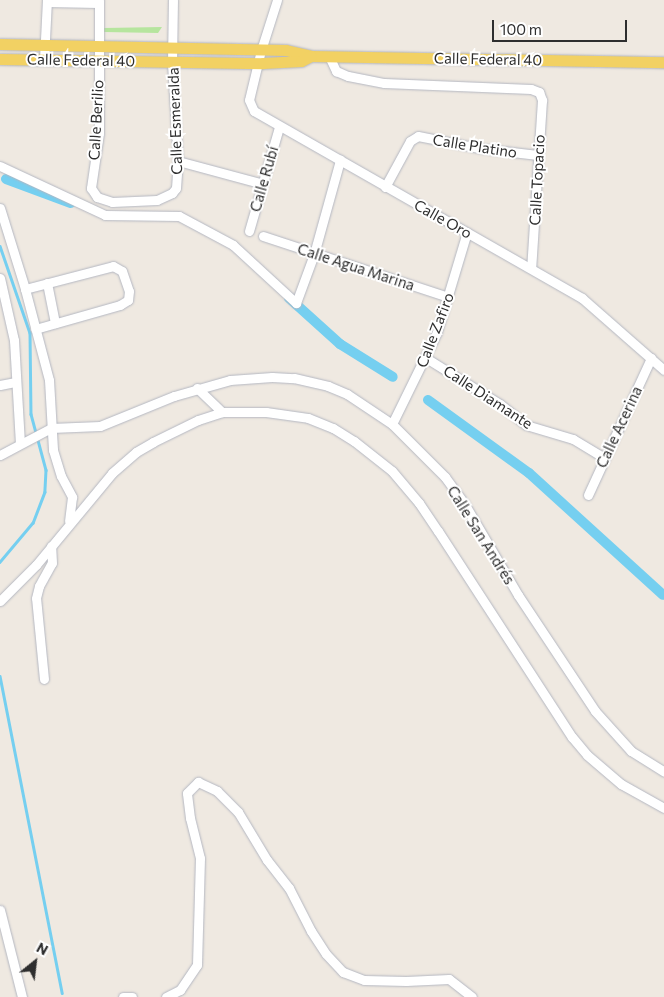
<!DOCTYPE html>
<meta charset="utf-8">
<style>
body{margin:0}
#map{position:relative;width:664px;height:997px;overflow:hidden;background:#efe9e1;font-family:Commissioner,sans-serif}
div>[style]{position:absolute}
.green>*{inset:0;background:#b6e59e}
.stream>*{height:2.5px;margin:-1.25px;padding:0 1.25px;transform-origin:1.25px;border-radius:1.25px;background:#75cff0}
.canal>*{height:10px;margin:-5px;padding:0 5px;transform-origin:5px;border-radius:5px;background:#75cff0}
.roads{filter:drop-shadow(0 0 1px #b4b7c1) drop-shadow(0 0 1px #b4b7c1)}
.minor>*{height:9px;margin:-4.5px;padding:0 4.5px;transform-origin:4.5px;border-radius:4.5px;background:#fff}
.major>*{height:11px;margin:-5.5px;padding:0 5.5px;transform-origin:5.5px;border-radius:5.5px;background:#f2d163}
span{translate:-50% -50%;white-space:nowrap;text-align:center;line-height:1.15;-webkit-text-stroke:4px #fff;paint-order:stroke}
.street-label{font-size:15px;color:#2e2e2e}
.north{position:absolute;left:10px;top:937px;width:50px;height:50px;-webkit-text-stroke:4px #fff;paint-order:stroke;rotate:29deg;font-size:14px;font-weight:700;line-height:20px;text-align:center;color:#2e2e2e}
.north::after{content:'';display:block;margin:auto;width:18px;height:22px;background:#2e2e2e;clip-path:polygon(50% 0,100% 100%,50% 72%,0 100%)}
.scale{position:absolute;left:492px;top:20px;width:135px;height:22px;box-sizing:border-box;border:2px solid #2e2e2e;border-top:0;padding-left:6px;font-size:15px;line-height:18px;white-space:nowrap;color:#2e2e2e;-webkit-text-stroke:4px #fff;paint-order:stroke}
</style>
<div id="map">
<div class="green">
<i style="clip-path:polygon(162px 27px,158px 33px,104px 32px,104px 28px)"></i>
</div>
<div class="stream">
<i style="left:0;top:246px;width:92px;rotate:71deg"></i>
<i style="left:30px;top:333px;width:81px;rotate:89.3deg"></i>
<i style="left:31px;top:414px;width:58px;rotate:75deg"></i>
<i style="left:46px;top:470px;width:22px;rotate:93deg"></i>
<i style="left:45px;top:492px;width:33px;rotate:111deg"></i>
<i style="left:33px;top:523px;width:51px;rotate:130.2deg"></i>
<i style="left:0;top:676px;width:323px;rotate:78.9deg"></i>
</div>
<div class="canal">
<i style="left:6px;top:179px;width:69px;rotate:20.3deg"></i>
<i style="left:289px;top:298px;width:69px;rotate:42deg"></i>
<i style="left:340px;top:344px;width:62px;rotate:31.9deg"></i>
<i style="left:428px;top:400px;width:125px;rotate:35.9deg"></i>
<i style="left:529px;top:473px;width:181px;rotate:42.3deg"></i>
</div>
<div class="roads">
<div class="minor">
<i style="left:99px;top:0;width:133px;rotate:90deg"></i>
<i style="left:99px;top:133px;width:56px;rotate:98.3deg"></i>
<i style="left:91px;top:188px;width:11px;rotate:56deg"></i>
<i style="left:97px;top:197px;width:16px;rotate:18deg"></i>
<i style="left:112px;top:202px;width:45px;rotate:-2.5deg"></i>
<i style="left:157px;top:200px;width:17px;rotate:-25deg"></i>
<i style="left:172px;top:193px;width:6px;rotate:-51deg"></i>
<i style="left:176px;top:188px;width:27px;rotate:-86deg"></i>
<i style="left:178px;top:161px;width:99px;rotate:-93.5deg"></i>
<i style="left:172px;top:62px;width:62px;rotate:-89.1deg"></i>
<i style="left:277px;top:0;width:52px;rotate:107.7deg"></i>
<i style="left:261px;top:50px;width:51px;rotate:103.5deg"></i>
<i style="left:249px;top:100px;width:12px;rotate:66deg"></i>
<i style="left:254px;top:111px;width:378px;rotate:29.7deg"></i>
<i style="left:582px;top:298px;width:109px;rotate:41.3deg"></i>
<i style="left:47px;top:2px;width:51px;rotate:1.1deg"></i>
<i style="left:329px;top:56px;width:17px;rotate:65deg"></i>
<i style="left:336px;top:71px;width:13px;rotate:23deg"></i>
<i style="left:348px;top:76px;width:37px;rotate:11deg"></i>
<i style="left:384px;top:83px;width:147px;rotate:2.3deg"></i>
<i style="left:531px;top:89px;width:9px;rotate:21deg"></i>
<i style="left:539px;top:92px;width:9px;rotate:69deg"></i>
<i style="left:542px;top:100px;width:169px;rotate:93.7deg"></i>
<i style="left:44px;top:59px;width:59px;rotate:-87.1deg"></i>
<i style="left:178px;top:161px;width:88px;rotate:15.1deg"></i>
<i style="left:0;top:166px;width:116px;rotate:25deg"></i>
<i style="left:105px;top:215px;width:74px;rotate:0.8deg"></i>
<i style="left:179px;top:216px;width:61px;rotate:28.2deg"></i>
<i style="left:233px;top:245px;width:86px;rotate:42.6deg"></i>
<i style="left:296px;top:303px;width:52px;rotate:-69.8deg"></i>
<i style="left:314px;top:254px;width:98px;rotate:-74.5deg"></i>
<i style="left:385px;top:187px;width:52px;rotate:-61.5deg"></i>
<i style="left:410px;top:141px;width:9px;rotate:-32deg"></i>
<i style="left:418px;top:136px;width:61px;rotate:11.3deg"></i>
<i style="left:478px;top:148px;width:60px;rotate:6.7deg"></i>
<i style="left:0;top:208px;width:85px;rotate:72.8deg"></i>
<i style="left:25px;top:289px;width:94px;rotate:75.2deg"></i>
<i style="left:49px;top:380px;width:70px;rotate:86.7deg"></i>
<i style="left:53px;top:450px;width:27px;rotate:73deg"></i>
<i style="left:61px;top:476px;width:24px;rotate:62deg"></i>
<i style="left:72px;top:497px;width:24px;rotate:97deg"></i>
<i style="left:249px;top:231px;width:108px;rotate:-73.9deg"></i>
<i style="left:263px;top:236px;width:195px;rotate:18.2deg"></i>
<i style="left:0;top:278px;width:64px;rotate:77.3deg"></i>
<i style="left:14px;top:340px;width:103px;rotate:86.7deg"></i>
<i style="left:47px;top:283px;width:41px;rotate:78.7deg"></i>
<i style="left:25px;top:289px;width:91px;rotate:-14.6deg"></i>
<i style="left:113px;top:266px;width:10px;rotate:29deg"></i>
<i style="left:122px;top:271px;width:21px;rotate:71deg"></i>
<i style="left:129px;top:291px;width:9px;rotate:96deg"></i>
<i style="left:128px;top:300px;width:9px;rotate:148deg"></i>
<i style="left:120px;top:305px;width:88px;rotate:164.2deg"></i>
<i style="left:426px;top:358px;width:87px;rotate:31.9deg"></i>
<i style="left:500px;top:404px;width:33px;rotate:39deg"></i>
<i style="left:526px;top:425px;width:49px;rotate:16.6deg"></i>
<i style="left:573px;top:439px;width:37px;rotate:31deg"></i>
<i style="left:0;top:385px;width:16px;rotate:-11deg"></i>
<i style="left:197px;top:388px;width:35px;rotate:44deg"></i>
<i style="left:392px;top:424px;width:102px;rotate:-63.9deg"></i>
<i style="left:437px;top:332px;width:104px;rotate:-73.3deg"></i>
<i style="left:0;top:455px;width:58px;rotate:-27.9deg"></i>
<i style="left:51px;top:428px;width:49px;rotate:-2.3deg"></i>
<i style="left:100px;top:426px;width:80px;rotate:-22.1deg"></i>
<i style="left:174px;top:396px;width:58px;rotate:-15.9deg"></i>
<i style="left:230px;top:380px;width:42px;rotate:-4.1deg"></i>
<i style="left:272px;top:377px;width:22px;rotate:3deg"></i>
<i style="left:294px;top:378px;width:35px;rotate:13deg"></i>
<i style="left:328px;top:386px;width:21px;rotate:23deg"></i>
<i style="left:347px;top:394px;width:54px;rotate:33.7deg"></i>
<i style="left:392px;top:424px;width:75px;rotate:45deg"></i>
<i style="left:445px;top:477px;width:32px;rotate:54deg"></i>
<i style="left:464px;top:503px;width:107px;rotate:59.6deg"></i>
<i style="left:518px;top:595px;width:139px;rotate:56.4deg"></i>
<i style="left:595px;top:711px;width:54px;rotate:48deg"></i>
<i style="left:631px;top:751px;width:39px;rotate:32deg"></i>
<i style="left:588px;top:495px;width:151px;rotate:-65.3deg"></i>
<i style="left:0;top:601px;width:51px;rotate:-45deg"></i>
<i style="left:36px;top:565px;width:119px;rotate:-50.4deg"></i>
<i style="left:112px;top:473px;width:32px;rotate:-41deg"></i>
<i style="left:136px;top:452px;width:20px;rotate:-30deg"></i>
<i style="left:153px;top:442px;width:50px;rotate:-26.1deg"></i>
<i style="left:198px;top:420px;width:25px;rotate:-18deg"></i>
<i style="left:222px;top:412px;width:44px"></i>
<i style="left:266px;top:412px;width:42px;rotate:8.1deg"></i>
<i style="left:308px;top:418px;width:27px;rotate:22deg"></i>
<i style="left:333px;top:428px;width:25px;rotate:32deg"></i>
<i style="left:354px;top:441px;width:48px;rotate:38.3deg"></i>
<i style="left:392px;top:471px;width:42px;rotate:49.8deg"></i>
<i style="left:419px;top:503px;width:34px;rotate:56deg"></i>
<i style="left:438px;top:531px;width:246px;rotate:57deg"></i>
<i style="left:572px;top:737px;width:23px;rotate:50deg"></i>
<i style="left:587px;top:755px;width:45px;rotate:40.5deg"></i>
<i style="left:621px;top:784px;width:49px;rotate:29.2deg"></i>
<i style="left:44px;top:679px;width:81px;rotate:-95.6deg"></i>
<i style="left:36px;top:598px;width:12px;rotate:-76deg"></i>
<i style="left:39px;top:586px;width:26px;rotate:-61deg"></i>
<i style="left:52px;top:563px;width:17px;rotate:-93deg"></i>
<i style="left:0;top:910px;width:90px;rotate:75.8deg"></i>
<i style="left:123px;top:997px;width:9px"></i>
<i style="left:166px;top:997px;width:16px;rotate:-27deg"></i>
<i style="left:180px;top:990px;width:30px;rotate:-56deg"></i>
<i style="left:197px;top:965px;width:107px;rotate:-88.4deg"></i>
<i style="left:200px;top:858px;width:41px;rotate:-104deg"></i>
<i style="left:190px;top:818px;width:25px;rotate:-97deg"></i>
<i style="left:187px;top:793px;width:16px;rotate:-45deg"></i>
<i style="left:198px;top:782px;width:21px;rotate:25deg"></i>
<i style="left:217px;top:791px;width:30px;rotate:45deg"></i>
<i style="left:238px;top:812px;width:56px;rotate:58.9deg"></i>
<i style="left:267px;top:860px;width:36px;rotate:52deg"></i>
<i style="left:289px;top:888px;width:48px;rotate:62.9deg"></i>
<i style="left:311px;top:931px;width:27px;rotate:57deg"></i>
<i style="left:326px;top:954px;width:25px;rotate:47deg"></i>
<i style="left:343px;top:972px;width:22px;rotate:21deg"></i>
<i style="left:364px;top:980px;width:42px;rotate:1.4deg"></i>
<i style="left:406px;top:981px;width:43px;rotate:-2.7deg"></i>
<i style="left:449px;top:979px;width:29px;rotate:38deg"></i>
</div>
<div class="major">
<i style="left:0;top:44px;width:286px;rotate:1.2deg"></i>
<i style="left:286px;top:50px;width:26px;rotate:13deg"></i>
<i style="left:311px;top:56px;width:353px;rotate:1deg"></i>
<i style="left:0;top:59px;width:263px;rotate:0.9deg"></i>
<i style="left:263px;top:63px;width:38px;rotate:-3deg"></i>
<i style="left:301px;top:61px;width:11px;rotate:-27deg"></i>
</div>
</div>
<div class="street-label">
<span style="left:488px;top:59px;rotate:1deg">Calle Federal 40</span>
<span style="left:81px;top:60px;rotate:1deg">Calle Federal 40</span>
<span style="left:96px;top:120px;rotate:-87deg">Calle Berilio</span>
<span style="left:175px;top:121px;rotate:-92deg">Calle Esmeralda</span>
<span style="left:475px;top:146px;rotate:9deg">Calle Platino</span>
<span style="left:264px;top:179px;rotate:-74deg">Calle Rubí</span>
<span style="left:537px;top:180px;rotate:-87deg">Calle Topacio</span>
<span style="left:443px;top:219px;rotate:29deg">Calle Oro</span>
<span style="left:356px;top:267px;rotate:18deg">Calle Agua Marina</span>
<span style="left:435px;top:330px;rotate:-69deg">Calle Zafiro</span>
<span style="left:488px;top:397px;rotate:33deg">Calle Diamante</span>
<span style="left:619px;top:427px;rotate:-65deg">Calle Acerina</span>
<span style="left:481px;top:535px;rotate:58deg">Calle San Andrés</span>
</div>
<div class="north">N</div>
<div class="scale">100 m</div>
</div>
